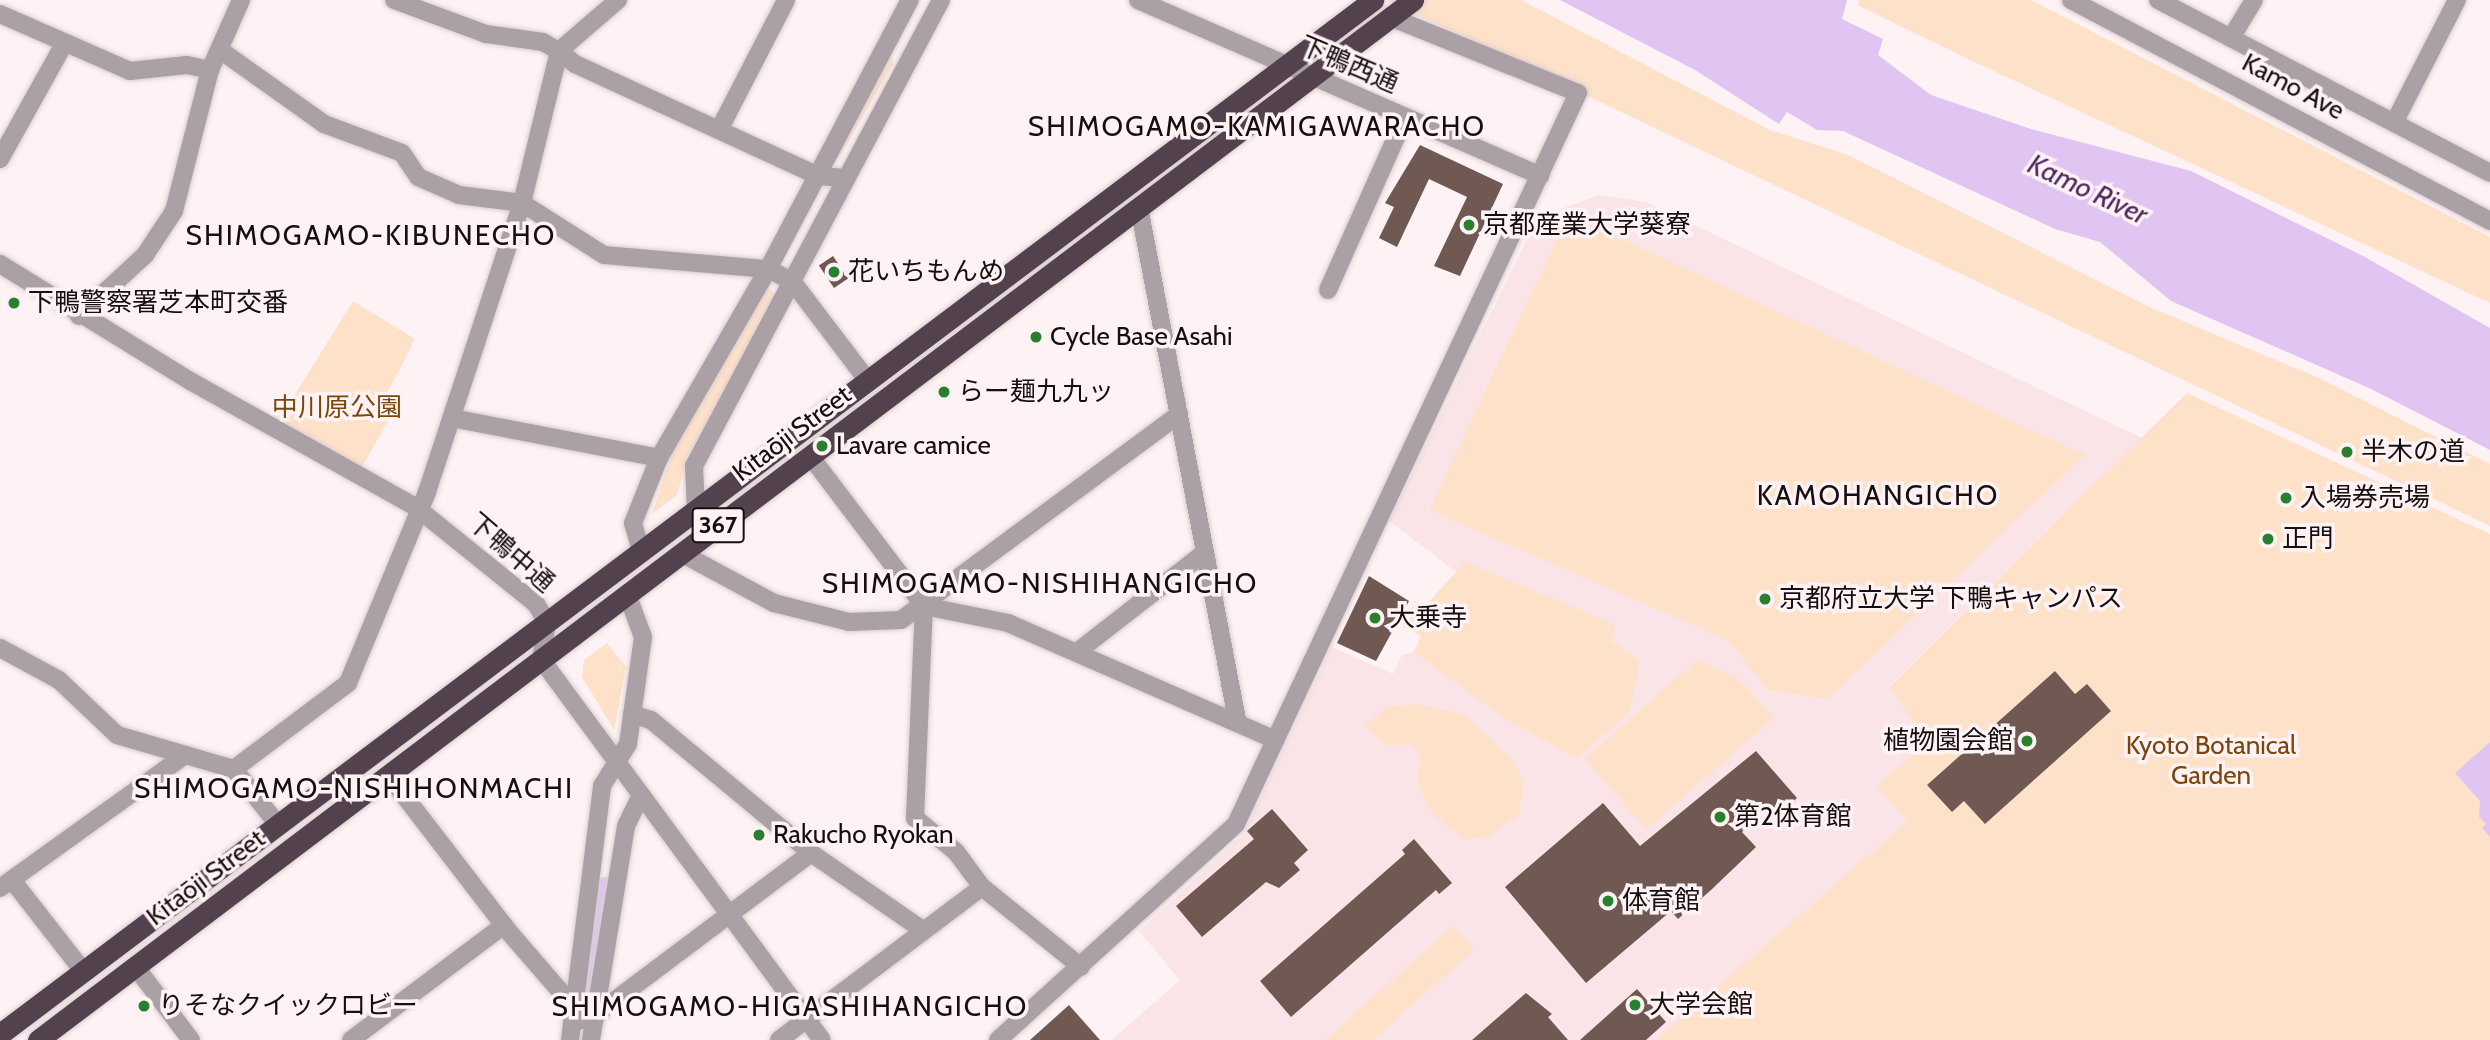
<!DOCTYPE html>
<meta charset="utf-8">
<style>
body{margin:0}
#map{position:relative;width:2490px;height:1040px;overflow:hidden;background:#fef2f4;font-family:Cabin,"Noto Sans JP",sans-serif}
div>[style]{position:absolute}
.built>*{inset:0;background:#fae4e7}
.green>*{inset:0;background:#fee1c9}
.water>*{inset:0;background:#e0c5f3}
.canal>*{height:19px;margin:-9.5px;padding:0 9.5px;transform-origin:9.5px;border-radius:9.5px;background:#e0c5f3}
.building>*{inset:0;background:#715953;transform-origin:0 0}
.roads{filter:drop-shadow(0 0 2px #d9cecf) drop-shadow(0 0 2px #d9cecf)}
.minor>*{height:18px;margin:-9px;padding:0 9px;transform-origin:9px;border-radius:9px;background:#aaa0a6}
.highway>*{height:21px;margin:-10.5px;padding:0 10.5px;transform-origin:10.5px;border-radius:10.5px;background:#54414e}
.dots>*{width:19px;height:19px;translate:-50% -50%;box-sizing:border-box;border:4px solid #fef2f4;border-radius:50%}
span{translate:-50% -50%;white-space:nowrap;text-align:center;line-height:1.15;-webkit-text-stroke:7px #fef2f4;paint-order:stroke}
.shield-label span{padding:2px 5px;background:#fef2f4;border:2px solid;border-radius:5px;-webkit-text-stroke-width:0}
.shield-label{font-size:24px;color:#170e0f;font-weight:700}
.street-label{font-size:26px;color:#170e0f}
.poi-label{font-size:26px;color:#170e0f}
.left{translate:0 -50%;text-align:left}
.right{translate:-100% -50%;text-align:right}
.park-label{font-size:26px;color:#7b460a}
.neighbourhood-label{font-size:28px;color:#170e0f;letter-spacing:2px}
.water-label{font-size:28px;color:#4a275e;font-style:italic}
</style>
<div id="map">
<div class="built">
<i style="clip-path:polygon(1600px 195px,1646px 202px,2142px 438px,1889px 686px,1927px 741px,1877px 786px,1908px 823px,1658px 1040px,1112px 1040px,1180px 980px,1139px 931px,1243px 835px,1332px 647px,1393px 674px,1402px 655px,1414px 652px,1502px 717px,1577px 759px,1466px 562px,1456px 572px,1389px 521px,1538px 217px)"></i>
</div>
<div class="green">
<i style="clip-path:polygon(1386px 0,1521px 0,1770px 130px,1848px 155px,2152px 308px,2319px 378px,2490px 464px,2490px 526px)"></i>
<i style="clip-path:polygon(1859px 0,2031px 0,2490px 237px,2490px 303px,1968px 59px,1857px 5px)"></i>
<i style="clip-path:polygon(890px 55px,894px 63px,839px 157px,836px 156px)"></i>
<i style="clip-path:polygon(1564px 224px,1596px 227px,2085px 455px,1828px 699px,1768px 690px,1729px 641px,1429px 510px)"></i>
<i style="clip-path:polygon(768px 287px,778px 298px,688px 455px,677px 495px,652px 514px,673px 451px)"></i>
<i style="clip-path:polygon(353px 301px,415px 339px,380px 407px,392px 414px,360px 470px,284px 426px,281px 417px)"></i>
<i style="clip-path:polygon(2187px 393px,2490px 534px,2490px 1040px,1656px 1040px,1907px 822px,1877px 786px,1927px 741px,1889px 687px)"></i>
<i style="clip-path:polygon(1465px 562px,1616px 625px,1611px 641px,1640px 660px,1630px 711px,1577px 759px,1502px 717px,1414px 652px,1421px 636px,1403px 627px,1415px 601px,1425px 606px)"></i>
<i style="clip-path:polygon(607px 643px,626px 667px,614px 730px,582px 677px,584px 660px)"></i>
<i style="clip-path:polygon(1698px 659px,1738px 679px,1774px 718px,1646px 829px,1585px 759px)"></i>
<i style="clip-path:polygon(1416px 704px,1464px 714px,1512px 759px,1524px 781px,1519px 815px,1488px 836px,1465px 840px,1432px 814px,1417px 782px,1421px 760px,1413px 745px,1385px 745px,1364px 726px,1387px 707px)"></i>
<i style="clip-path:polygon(1453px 926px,1474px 950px,1373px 1040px,1325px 1040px)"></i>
</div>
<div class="water">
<i style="clip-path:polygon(1560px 0,1847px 0,1842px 19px,1883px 39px,1878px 55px,1931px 95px,2031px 129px,2191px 171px,2365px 257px,2490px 328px,2490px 450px,2371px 389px,2171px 301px,2100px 242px,2055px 229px,1843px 131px,1817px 130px,1787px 112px,1779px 124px,1695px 70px)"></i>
<i style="clip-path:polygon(2490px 742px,2490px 837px,2482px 828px,2486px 824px,2479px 817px,2480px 801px,2455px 773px)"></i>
</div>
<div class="canal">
<i style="left:591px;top:990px;width:105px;rotate:-82.3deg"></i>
</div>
<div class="building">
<i style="clip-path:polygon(1420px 145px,1503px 184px,1460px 276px,1434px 266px,1467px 197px,1429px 179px,1397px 247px,1379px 238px,1394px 207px,1385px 203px)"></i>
<i style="left:833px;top:256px;width:27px;height:17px;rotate:56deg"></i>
<i style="clip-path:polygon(1369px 576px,1409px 601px,1376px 661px,1337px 643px)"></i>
<i style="clip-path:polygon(2055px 671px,2075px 694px,2087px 684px,2111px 711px,1985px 824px,1964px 801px,1952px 812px,1927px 785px)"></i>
<i style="clip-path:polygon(1756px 751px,1797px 798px,1771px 821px,1765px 813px,1742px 832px,1756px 847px,1711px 890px,1678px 919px,1671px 911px,1586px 983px,1505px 887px,1603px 803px,1640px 846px)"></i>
<i style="clip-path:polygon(1272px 809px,1308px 850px,1294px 863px,1300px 870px,1279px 888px,1266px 882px,1202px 937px,1176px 906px,1254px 839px,1247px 831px)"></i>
<i style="clip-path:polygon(1414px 839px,1452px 883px,1439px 894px,1436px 890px,1291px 1017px,1260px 981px,1405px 854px,1402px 850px)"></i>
<i style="clip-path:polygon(1637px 989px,1666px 1022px,1646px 1040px,1580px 1040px)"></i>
<i style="clip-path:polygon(1526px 993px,1552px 1014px,1548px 1017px,1568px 1040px,1472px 1040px)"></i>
<i style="clip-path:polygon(1069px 1005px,1100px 1040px,1030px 1040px)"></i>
</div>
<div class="roads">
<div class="minor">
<i style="left:618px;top:0;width:78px;rotate:139.2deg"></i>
<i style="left:559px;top:51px;width:21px;rotate:39deg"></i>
<i style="left:575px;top:64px;width:268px;rotate:24.7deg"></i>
<i style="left:818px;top:176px;width:28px;rotate:4deg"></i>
<i style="left:1138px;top:0;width:439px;rotate:23.6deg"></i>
<i style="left:2071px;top:0;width:474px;rotate:27.8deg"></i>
<i style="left:2158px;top:0;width:374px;rotate:27.5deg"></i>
<i style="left:0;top:14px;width:142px;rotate:23.7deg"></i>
<i style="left:130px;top:71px;width:57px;rotate:-6deg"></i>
<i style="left:187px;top:65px;width:24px;rotate:12deg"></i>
<i style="left:2231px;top:38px;width:44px;rotate:-58.8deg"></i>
<i style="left:220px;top:50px;width:128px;rotate:35.4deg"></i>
<i style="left:324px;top:124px;width:83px;rotate:20.4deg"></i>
<i style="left:402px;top:153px;width:29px;rotate:56deg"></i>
<i style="left:418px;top:177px;width:45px;rotate:23.7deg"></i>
<i style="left:459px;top:195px;width:64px;rotate:7.2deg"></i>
<i style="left:522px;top:203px;width:97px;rotate:32.4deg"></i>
<i style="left:604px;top:255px;width:165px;rotate:4.9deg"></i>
<i style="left:768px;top:269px;width:27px;rotate:27deg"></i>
<i style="left:792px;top:281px;width:126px;rotate:52.8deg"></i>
<i style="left:2394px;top:123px;width:138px;rotate:-62.9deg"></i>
<i style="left:719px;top:130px;width:146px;rotate:-62.7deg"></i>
<i style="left:0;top:159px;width:132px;rotate:-60.9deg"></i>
<i style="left:1139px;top:207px;width:522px;rotate:79.18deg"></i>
<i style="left:0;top:264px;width:225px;rotate:31.6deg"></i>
<i style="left:192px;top:382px;width:258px;rotate:29.2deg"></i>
<i style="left:417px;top:508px;width:153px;rotate:38.9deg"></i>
<i style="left:536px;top:604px;width:21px;rotate:59deg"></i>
<i style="left:547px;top:622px;width:37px;rotate:99deg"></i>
<i style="left:541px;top:659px;width:473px;rotate:53.6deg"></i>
<i style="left:1328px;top:290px;width:189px;rotate:-66deg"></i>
<i style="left:79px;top:316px;width:90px;rotate:-42.7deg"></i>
<i style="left:145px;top:255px;width:53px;rotate:-56.6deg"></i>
<i style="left:174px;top:211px;width:146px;rotate:-75.7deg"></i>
<i style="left:210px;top:70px;width:77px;rotate:-66.1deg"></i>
<i style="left:452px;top:418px;width:211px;rotate:10.9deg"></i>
<i style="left:696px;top:510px;width:44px;rotate:-92.6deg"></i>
<i style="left:694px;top:466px;width:527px;rotate:-62.07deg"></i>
<i style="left:641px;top:551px;width:29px;rotate:-106deg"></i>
<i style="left:633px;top:523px;width:70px;rotate:-68.2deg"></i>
<i style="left:659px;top:458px;width:218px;rotate:-60deg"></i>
<i style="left:768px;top:269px;width:304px;rotate:-62.2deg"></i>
<i style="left:681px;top:553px;width:106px;rotate:28.3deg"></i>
<i style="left:774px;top:603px;width:77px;rotate:14.2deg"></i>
<i style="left:849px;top:622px;width:52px;rotate:-2.2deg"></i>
<i style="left:901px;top:620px;width:346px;rotate:-36.5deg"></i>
<i style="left:924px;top:606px;width:86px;rotate:11.4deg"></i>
<i style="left:1008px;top:623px;width:292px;rotate:23.6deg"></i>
<i style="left:0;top:648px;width:67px;rotate:28.5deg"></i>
<i style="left:59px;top:680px;width:80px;rotate:43.5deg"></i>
<i style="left:117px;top:735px;width:122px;rotate:16.2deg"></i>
<i style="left:234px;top:769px;width:71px;rotate:51.8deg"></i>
<i style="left:1077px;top:652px;width:160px;rotate:-37.9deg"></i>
<i style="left:632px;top:714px;width:20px;rotate:18deg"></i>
<i style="left:651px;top:720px;width:208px;rotate:39.7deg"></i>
<i style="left:811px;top:853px;width:137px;rotate:34.6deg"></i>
<i style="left:234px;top:769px;width:143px;rotate:-37deg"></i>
<i style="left:348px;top:683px;width:207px;rotate:-67.5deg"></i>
<i style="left:427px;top:492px;width:304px;rotate:-71.8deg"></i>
<i style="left:522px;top:203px;width:139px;rotate:-76.3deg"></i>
<i style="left:555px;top:68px;width:17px;rotate:-77deg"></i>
<i style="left:559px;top:51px;width:18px;rotate:-151deg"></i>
<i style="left:543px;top:42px;width:58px;rotate:-172deg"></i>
<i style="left:486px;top:34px;width:98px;rotate:-159.7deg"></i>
<i style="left:389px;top:776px;width:197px;rotate:52.4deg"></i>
<i style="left:509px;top:932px;width:99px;rotate:49.1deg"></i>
<i style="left:12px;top:880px;width:115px;rotate:52deg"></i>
<i style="left:982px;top:887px;width:127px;rotate:38.9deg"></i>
<i style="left:0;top:888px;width:228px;rotate:-35.7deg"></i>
<i style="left:135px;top:966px;width:93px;rotate:52.9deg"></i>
<i style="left:572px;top:1023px;width:23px;rotate:-18deg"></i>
<i style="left:594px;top:1016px;width:271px;rotate:-36.9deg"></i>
<i style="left:351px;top:1040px;width:191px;rotate:-36.9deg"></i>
<i style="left:570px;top:1040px;width:256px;rotate:-82.8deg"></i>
<i style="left:602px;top:786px;width:49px;rotate:-58.2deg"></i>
<i style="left:628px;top:744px;width:108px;rotate:-82deg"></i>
<i style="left:643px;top:637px;width:46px;rotate:-110.4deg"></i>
<i style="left:591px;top:1040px;width:217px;rotate:-80.7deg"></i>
<i style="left:626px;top:826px;width:30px;rotate:-64deg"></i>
<i style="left:779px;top:1040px;width:254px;rotate:-37deg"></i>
<i style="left:982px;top:887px;width:44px;rotate:-126.6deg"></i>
<i style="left:956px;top:852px;width:53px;rotate:-140.3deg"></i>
<i style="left:915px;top:818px;width:212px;rotate:-87.6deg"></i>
<i style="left:924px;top:606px;width:188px;rotate:-127.2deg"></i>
<i style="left:998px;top:1040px;width:321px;rotate:-42.2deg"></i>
<i style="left:1236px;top:824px;width:807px;rotate:-64.93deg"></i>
<i style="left:1578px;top:93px;width:203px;rotate:-158deg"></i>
</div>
<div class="highway">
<i style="left:0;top:1034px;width:1719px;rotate:-36.98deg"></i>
<i style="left:38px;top:1040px;width:1724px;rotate:-37.1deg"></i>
</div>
</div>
<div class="dots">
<i style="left:1469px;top:225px;background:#28802e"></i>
<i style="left:834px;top:272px;background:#28802e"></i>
<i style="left:14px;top:303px;background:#28802e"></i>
<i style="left:1036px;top:337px;background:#28802e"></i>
<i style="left:944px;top:392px;background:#28802e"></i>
<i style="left:822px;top:446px;background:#28802e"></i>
<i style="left:2347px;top:452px;background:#28802e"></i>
<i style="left:2286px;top:498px;background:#28802e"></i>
<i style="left:2268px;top:539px;background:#28802e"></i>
<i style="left:1765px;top:599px;background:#28802e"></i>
<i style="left:1375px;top:618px;background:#28802e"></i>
<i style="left:2027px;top:741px;background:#28802e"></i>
<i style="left:1720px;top:817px;background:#28802e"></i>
<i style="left:759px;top:835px;background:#28802e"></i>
<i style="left:1608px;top:901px;background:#28802e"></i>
<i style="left:1635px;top:1005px;background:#28802e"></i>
<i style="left:144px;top:1006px;background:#28802e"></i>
</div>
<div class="shield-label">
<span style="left:718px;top:525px">367</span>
</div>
<div class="street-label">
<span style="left:1349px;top:65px;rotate:23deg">下鴨西通</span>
<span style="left:2293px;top:87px;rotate:28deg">Kamo Ave</span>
<span style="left:792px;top:434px;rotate:-37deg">Kitaōji Street</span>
<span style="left:511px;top:553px;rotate:41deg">下鴨中通</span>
<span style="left:206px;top:878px;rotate:-37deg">Kitaōji Street</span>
</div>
<div class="poi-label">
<span class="left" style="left:1483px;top:225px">京都産業大学葵寮</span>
<span class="left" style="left:848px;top:272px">花いちもんめ</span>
<span class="left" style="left:28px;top:303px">下鴨警察署芝本町交番</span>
<span class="left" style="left:1050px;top:337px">Cycle Base Asahi</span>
<span class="left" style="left:958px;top:392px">らー麺九九ッ</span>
<span class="left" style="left:836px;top:446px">Lavare camice</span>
<span class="left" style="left:2361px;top:452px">半木の道</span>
<span class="left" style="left:2300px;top:498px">入場券売場</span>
<span class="left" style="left:2282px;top:539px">正門</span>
<span class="left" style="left:1779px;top:599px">京都府立大学 下鴨キャンパス</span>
<span class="left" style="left:1389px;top:618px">大乗寺</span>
<span class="right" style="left:2013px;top:741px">植物園会館</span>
<span class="left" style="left:1734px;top:817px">第2体育館</span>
<span class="left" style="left:773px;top:835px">Rakucho Ryokan</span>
<span class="left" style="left:1622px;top:901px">体育館</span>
<span class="left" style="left:1649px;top:1005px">大学会館</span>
<span class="left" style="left:158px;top:1006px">りそなクイックロビー</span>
</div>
<div class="park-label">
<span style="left:337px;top:408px">中川原公園</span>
<span style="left:2211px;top:761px">Kyoto Botanical<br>Garden</span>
</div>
<div class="neighbourhood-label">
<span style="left:1257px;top:126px">SHIMOGAMO-KAMIGAWARACHO</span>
<span style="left:371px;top:235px">SHIMOGAMO-KIBUNECHO</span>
<span style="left:1878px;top:495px">KAMOHANGICHO</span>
<span style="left:1040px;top:583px">SHIMOGAMO-NISHIHANGICHO</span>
<span style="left:354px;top:788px">SHIMOGAMO-NISHIHONMACHI</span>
<span style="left:790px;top:1006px">SHIMOGAMO-HIGASHIHANGICHO</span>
</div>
<div class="water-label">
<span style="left:2088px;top:189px;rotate:25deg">Kamo River</span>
</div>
</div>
